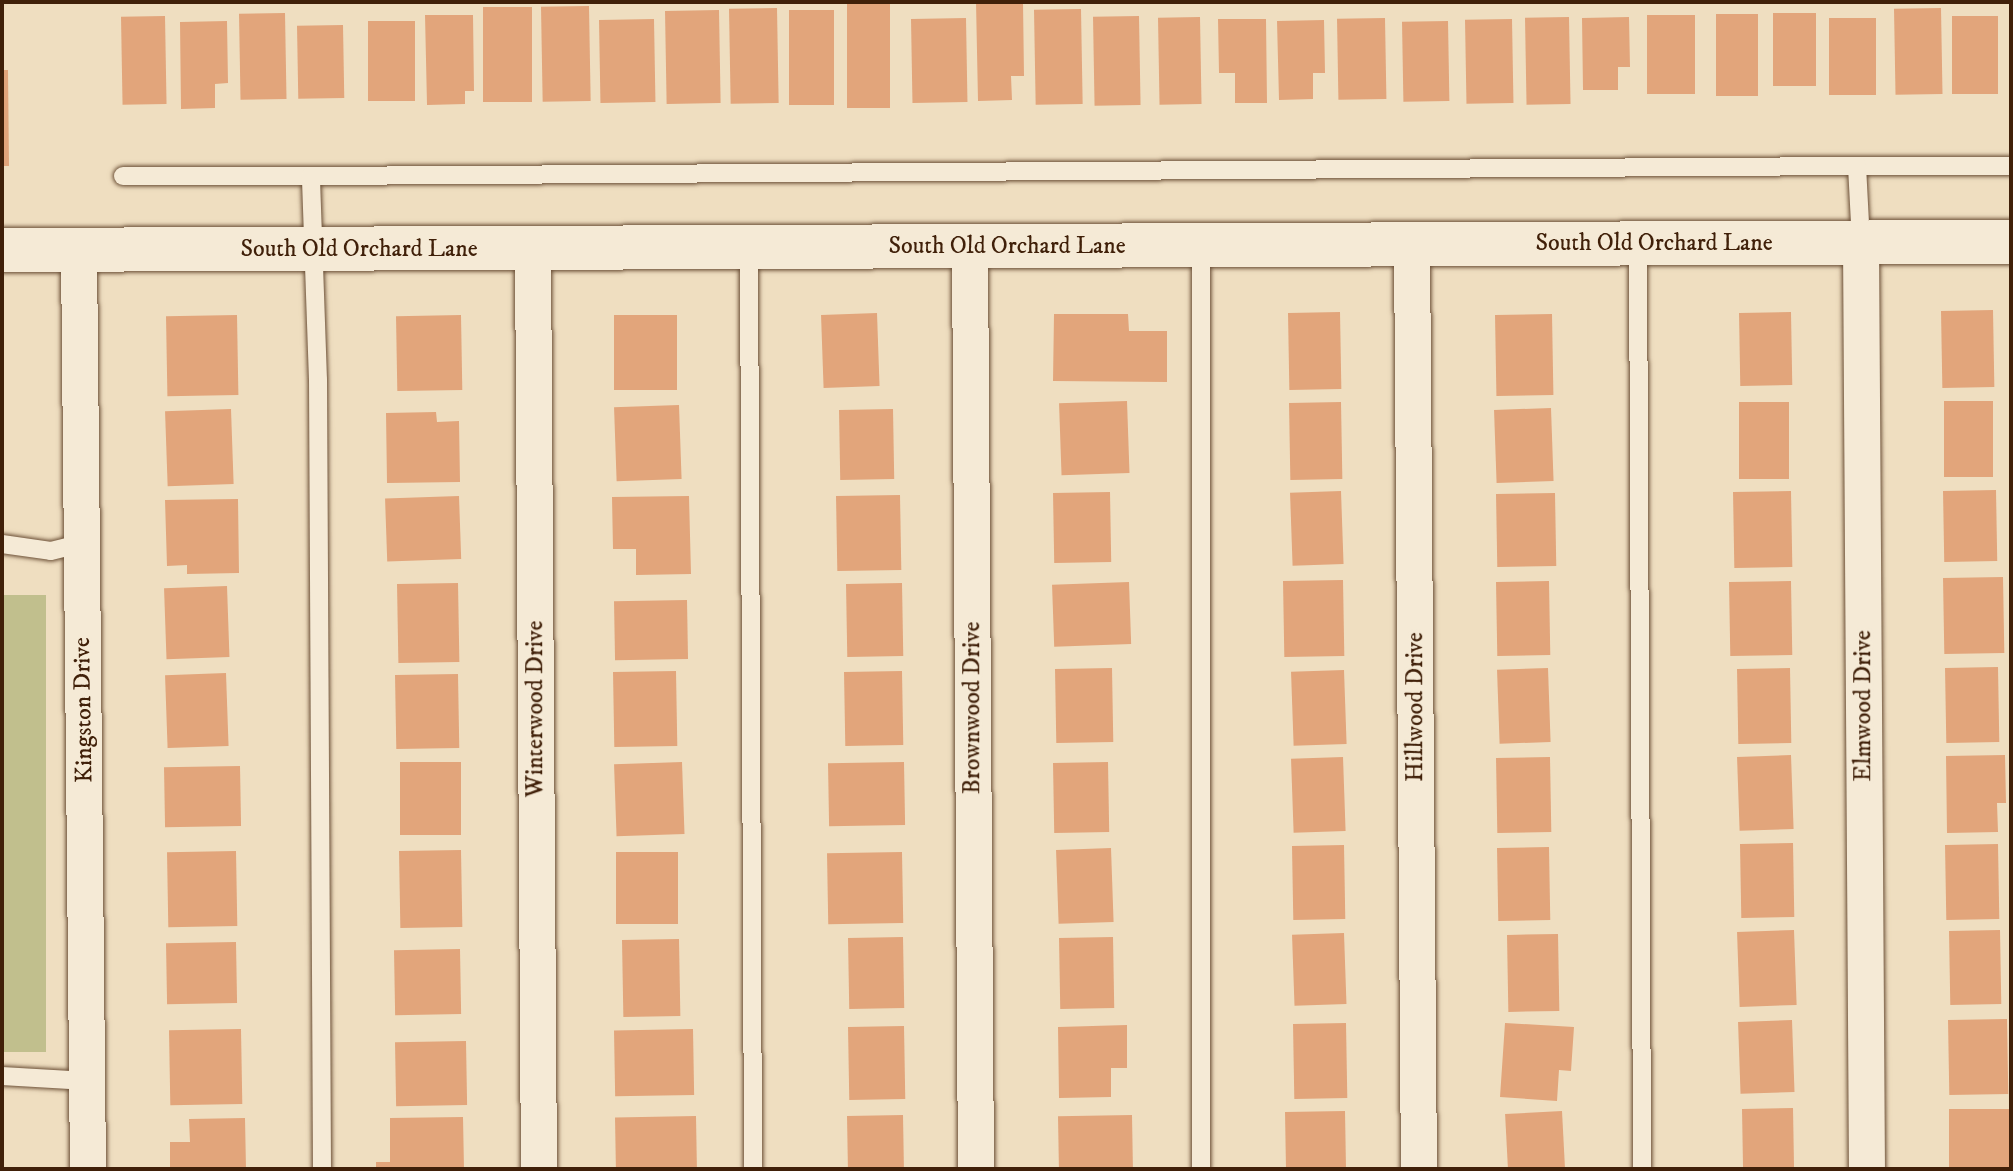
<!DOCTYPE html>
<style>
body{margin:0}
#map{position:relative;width:2013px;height:1171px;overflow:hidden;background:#efdec0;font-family:"IM FELL DW Pica",serif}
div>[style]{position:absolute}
.green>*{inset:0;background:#c1bf8d;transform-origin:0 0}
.building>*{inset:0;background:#e2a57b;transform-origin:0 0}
.roads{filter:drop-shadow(0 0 2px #6c5037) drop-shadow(0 0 2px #6c5037)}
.service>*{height:18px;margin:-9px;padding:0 9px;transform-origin:9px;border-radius:9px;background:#f5ead6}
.minor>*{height:36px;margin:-18px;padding:0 18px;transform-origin:18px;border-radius:18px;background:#f5ead6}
.tertiary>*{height:44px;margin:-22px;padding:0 22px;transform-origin:22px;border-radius:22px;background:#f5ead6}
span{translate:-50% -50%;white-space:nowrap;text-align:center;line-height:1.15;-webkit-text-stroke:6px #f5ead6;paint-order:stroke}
.street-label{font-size:24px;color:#402009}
.frame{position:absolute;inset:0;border:4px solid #402009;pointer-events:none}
</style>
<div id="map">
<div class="green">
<i style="left:46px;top:595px;width:457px;height:44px;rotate:90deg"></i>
</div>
<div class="building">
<i style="left:847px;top:2px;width:43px;height:106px"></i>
<i style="clip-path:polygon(976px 2px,1023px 2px,1024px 76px,1011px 76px,1012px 100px,978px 101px)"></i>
<i style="left:589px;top:6px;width:95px;height:48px;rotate:89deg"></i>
<i style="left:483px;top:7px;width:49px;height:95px"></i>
<i style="left:777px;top:8px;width:95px;height:48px;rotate:89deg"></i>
<i style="left:1941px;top:8px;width:86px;height:47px;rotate:89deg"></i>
<i style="left:1081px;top:9px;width:95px;height:47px;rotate:89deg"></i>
<i style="left:719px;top:10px;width:93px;height:54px;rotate:89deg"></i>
<i style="left:789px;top:10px;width:45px;height:95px"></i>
<i style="left:285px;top:13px;width:86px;height:46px;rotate:89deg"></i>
<i style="left:1773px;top:13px;width:43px;height:73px"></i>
<i style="left:1716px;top:14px;width:42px;height:82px"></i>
<i style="clip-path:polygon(425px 15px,473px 15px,474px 91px,465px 91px,465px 104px,427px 105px)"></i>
<i style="left:1647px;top:15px;width:48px;height:79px"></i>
<i style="left:165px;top:16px;width:88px;height:44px;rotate:89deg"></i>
<i style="left:1139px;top:16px;width:89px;height:46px;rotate:89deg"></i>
<i style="left:1952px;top:16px;width:46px;height:78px"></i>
<i style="left:1200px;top:17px;width:87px;height:42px;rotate:89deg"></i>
<i style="left:1569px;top:17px;width:87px;height:44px;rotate:89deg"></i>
<i style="clip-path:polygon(1629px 17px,1630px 67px,1618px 67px,1618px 90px,1583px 90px,1582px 18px)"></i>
<i style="left:966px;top:18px;width:84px;height:55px;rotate:89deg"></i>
<i style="left:1385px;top:18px;width:81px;height:48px;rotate:89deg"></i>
<i style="left:1829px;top:18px;width:47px;height:77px"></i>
<i style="left:654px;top:19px;width:83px;height:55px;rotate:89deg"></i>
<i style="clip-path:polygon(1218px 19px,1266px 19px,1267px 103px,1235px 103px,1235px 73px,1219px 73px)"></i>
<i style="left:1512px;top:19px;width:84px;height:47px;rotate:89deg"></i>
<i style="clip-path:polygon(1324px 20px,1325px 73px,1313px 73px,1313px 99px,1279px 100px,1277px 21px)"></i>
<i style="clip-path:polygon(227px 21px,228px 83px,215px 84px,215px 108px,181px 109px,180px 22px)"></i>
<i style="left:368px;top:21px;width:47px;height:80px"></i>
<i style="left:1448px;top:21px;width:80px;height:46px;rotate:89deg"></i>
<i style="left:343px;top:25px;width:73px;height:46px;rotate:89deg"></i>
<i style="clip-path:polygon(2px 70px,8px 70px,9px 166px,2px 166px)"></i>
<i style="left:1993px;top:310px;width:77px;height:52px;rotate:89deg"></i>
<i style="left:1340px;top:312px;width:77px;height:52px;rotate:89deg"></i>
<i style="left:1791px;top:312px;width:73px;height:52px;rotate:89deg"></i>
<i style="left:877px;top:313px;width:73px;height:56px;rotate:88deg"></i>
<i style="clip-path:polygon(1054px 314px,1128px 314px,1129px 331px,1167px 331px,1167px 382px,1053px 381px)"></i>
<i style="left:1552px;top:314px;width:81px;height:57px;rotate:89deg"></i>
<i style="left:237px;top:315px;width:80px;height:71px;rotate:89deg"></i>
<i style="left:461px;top:315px;width:75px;height:65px;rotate:89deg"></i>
<i style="left:614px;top:315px;width:63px;height:75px"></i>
<i style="left:1127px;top:401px;width:72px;height:68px;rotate:88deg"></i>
<i style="left:1944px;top:401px;width:49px;height:76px"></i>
<i style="left:1341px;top:402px;width:77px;height:52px;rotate:89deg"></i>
<i style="left:1739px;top:402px;width:50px;height:77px"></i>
<i style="left:679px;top:405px;width:74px;height:65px;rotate:88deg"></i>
<i style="left:1551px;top:408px;width:73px;height:57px;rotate:88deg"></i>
<i style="left:231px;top:409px;width:75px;height:66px;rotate:88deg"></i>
<i style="left:893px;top:409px;width:70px;height:54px;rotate:89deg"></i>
<i style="clip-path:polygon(436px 412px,437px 422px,459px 421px,460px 482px,387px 483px,386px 413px)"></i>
<i style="left:1996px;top:490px;width:71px;height:53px;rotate:89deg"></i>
<i style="left:1341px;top:491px;width:73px;height:51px;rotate:88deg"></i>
<i style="left:1791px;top:491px;width:76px;height:58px;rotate:89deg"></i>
<i style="left:1110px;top:492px;width:70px;height:57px;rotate:89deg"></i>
<i style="left:1555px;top:493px;width:73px;height:59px;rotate:89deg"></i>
<i style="left:900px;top:495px;width:75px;height:64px;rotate:89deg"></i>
<i style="left:459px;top:496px;width:63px;height:74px;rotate:88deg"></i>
<i style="clip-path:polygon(689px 496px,691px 574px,636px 575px,636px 549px,613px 549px,612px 497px)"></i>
<i style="clip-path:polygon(238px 499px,239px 573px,187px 574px,187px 565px,167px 566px,165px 500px)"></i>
<i style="left:2003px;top:577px;width:76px;height:60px;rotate:89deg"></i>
<i style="left:1343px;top:580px;width:76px;height:60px;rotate:89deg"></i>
<i style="left:1549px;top:581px;width:74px;height:53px;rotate:89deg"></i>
<i style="left:1791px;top:581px;width:74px;height:62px;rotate:89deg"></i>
<i style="left:1129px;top:582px;width:62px;height:77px;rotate:88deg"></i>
<i style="left:458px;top:583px;width:79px;height:61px;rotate:89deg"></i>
<i style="left:902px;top:583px;width:73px;height:56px;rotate:89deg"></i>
<i style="left:227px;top:586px;width:71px;height:63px;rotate:88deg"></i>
<i style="left:687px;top:600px;width:59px;height:73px;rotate:89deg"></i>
<i style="left:1998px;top:667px;width:75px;height:53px;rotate:89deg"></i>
<i style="left:1112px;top:668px;width:74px;height:57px;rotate:89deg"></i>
<i style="left:1548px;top:668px;width:74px;height:51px;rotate:88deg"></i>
<i style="left:1790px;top:668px;width:75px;height:53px;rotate:89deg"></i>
<i style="left:1344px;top:670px;width:74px;height:53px;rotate:88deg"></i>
<i style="left:676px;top:671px;width:75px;height:63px;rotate:89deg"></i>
<i style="left:902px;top:671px;width:74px;height:58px;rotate:89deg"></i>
<i style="left:226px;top:673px;width:73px;height:61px;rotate:88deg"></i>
<i style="left:458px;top:674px;width:74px;height:63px;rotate:89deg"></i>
<i style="left:1791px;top:755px;width:74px;height:54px;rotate:88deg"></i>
<i style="clip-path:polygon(2005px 755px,2006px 803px,1997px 803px,1998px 832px,1947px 833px,1946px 756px)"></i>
<i style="left:1343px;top:757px;width:74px;height:52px;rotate:88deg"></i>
<i style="left:1550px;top:757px;width:75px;height:54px;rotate:89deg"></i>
<i style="left:400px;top:762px;width:61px;height:73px"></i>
<i style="left:682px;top:762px;width:72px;height:68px;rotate:88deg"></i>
<i style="left:904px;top:762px;width:63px;height:76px;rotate:89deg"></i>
<i style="left:1108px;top:762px;width:70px;height:55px;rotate:89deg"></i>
<i style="left:240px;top:766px;width:60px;height:76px;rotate:89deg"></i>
<i style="left:1793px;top:843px;width:74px;height:53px;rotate:89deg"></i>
<i style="left:1998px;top:844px;width:75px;height:53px;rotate:89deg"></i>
<i style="left:1344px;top:845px;width:74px;height:52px;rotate:89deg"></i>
<i style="left:1549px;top:847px;width:73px;height:52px;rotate:89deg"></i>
<i style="left:1111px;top:848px;width:74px;height:55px;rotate:88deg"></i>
<i style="left:461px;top:850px;width:77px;height:62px;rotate:89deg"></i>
<i style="left:236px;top:851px;width:75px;height:69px;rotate:89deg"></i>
<i style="left:616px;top:852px;width:62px;height:72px"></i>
<i style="left:902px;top:852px;width:71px;height:75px;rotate:89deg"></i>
<i style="left:1794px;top:930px;width:75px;height:57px;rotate:88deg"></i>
<i style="left:2000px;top:930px;width:74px;height:51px;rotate:89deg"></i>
<i style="left:1344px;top:933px;width:71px;height:52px;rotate:88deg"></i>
<i style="left:1558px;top:934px;width:77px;height:51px;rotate:89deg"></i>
<i style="left:903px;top:937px;width:71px;height:55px;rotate:89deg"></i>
<i style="left:1113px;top:937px;width:71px;height:54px;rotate:89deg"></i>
<i style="left:679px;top:939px;width:77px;height:57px;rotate:89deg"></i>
<i style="left:236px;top:942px;width:61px;height:70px;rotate:89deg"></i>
<i style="left:460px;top:949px;width:65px;height:66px;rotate:89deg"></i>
<i style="left:2007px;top:1019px;width:75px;height:59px;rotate:89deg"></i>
<i style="left:1792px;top:1020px;width:72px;height:54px;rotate:88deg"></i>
<i style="left:1346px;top:1023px;width:75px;height:53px;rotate:89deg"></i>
<i style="clip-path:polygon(1505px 1023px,1574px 1027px,1571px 1071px,1559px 1070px,1557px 1101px,1500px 1097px)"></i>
<i style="clip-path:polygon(1127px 1025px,1127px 1068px,1111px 1068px,1111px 1097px,1059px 1098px,1058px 1027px)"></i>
<i style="left:904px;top:1026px;width:73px;height:56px;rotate:89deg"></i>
<i style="left:241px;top:1029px;width:75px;height:72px;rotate:89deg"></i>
<i style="left:693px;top:1029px;width:66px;height:79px;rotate:89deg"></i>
<i style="left:466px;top:1041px;width:64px;height:71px;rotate:89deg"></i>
<i style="left:1793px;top:1108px;width:61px;height:51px;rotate:89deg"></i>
<i style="left:2011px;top:1109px;width:60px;height:62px;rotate:90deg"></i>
<i style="left:1345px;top:1111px;width:58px;height:60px;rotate:89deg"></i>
<i style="left:1562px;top:1111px;width:58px;height:57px;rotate:87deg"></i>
<i style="left:903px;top:1115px;width:54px;height:56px;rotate:89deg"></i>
<i style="left:1132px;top:1115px;width:54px;height:74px;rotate:89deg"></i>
<i style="left:696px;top:1116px;width:53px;height:81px;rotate:89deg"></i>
<i style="clip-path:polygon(463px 1117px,464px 1169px,376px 1169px,376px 1162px,390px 1162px,390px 1118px)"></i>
<i style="clip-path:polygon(245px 1118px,246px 1169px,170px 1169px,170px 1142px,190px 1142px,189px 1119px)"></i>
</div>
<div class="roads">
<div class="service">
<i style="left:1857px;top:166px;width:154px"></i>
<i style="left:123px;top:176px;width:188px"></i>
<i style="left:1638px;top:244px;width:925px;rotate:89.75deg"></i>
<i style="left:1201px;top:246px;width:923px;rotate:90deg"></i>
<i style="left:749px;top:249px;width:920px;rotate:89.75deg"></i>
<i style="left:2px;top:544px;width:49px;rotate:8.1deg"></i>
<i style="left:51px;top:551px;width:32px;rotate:-14deg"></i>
<i style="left:2px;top:1076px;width:85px;rotate:3.4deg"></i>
<i style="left:322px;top:1169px;width:789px;rotate:-90.29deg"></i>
<i style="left:318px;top:380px;width:204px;rotate:-92deg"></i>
<i style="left:311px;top:176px;width:1546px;rotate:-0.37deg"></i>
<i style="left:1857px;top:166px;width:77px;rotate:87deg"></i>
</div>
<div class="minor">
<i style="left:1861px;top:243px;width:926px;rotate:89.63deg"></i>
<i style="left:1412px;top:245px;width:924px;rotate:89.57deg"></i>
<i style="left:970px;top:248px;width:921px;rotate:89.63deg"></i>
<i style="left:533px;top:250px;width:919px;rotate:89.63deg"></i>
<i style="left:79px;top:251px;width:918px;rotate:89.44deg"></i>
</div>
<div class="tertiary">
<i style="left:2px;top:250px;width:2009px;rotate:-0.23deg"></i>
</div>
</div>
<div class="street-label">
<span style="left:1654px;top:244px">South Old Orchard Lane</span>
<span style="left:1007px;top:247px">South Old Orchard Lane</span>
<span style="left:359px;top:250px">South Old Orchard Lane</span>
<span style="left:1864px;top:706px;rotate:-90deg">Elmwood Drive</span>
<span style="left:1416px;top:707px;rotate:-90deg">Hillwood Drive</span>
<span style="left:973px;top:708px;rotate:-90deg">Brownwood Drive</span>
<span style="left:536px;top:709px;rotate:-90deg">Winterwood Drive</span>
<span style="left:84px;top:710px;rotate:-91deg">Kingston Drive</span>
</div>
<div class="frame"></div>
</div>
